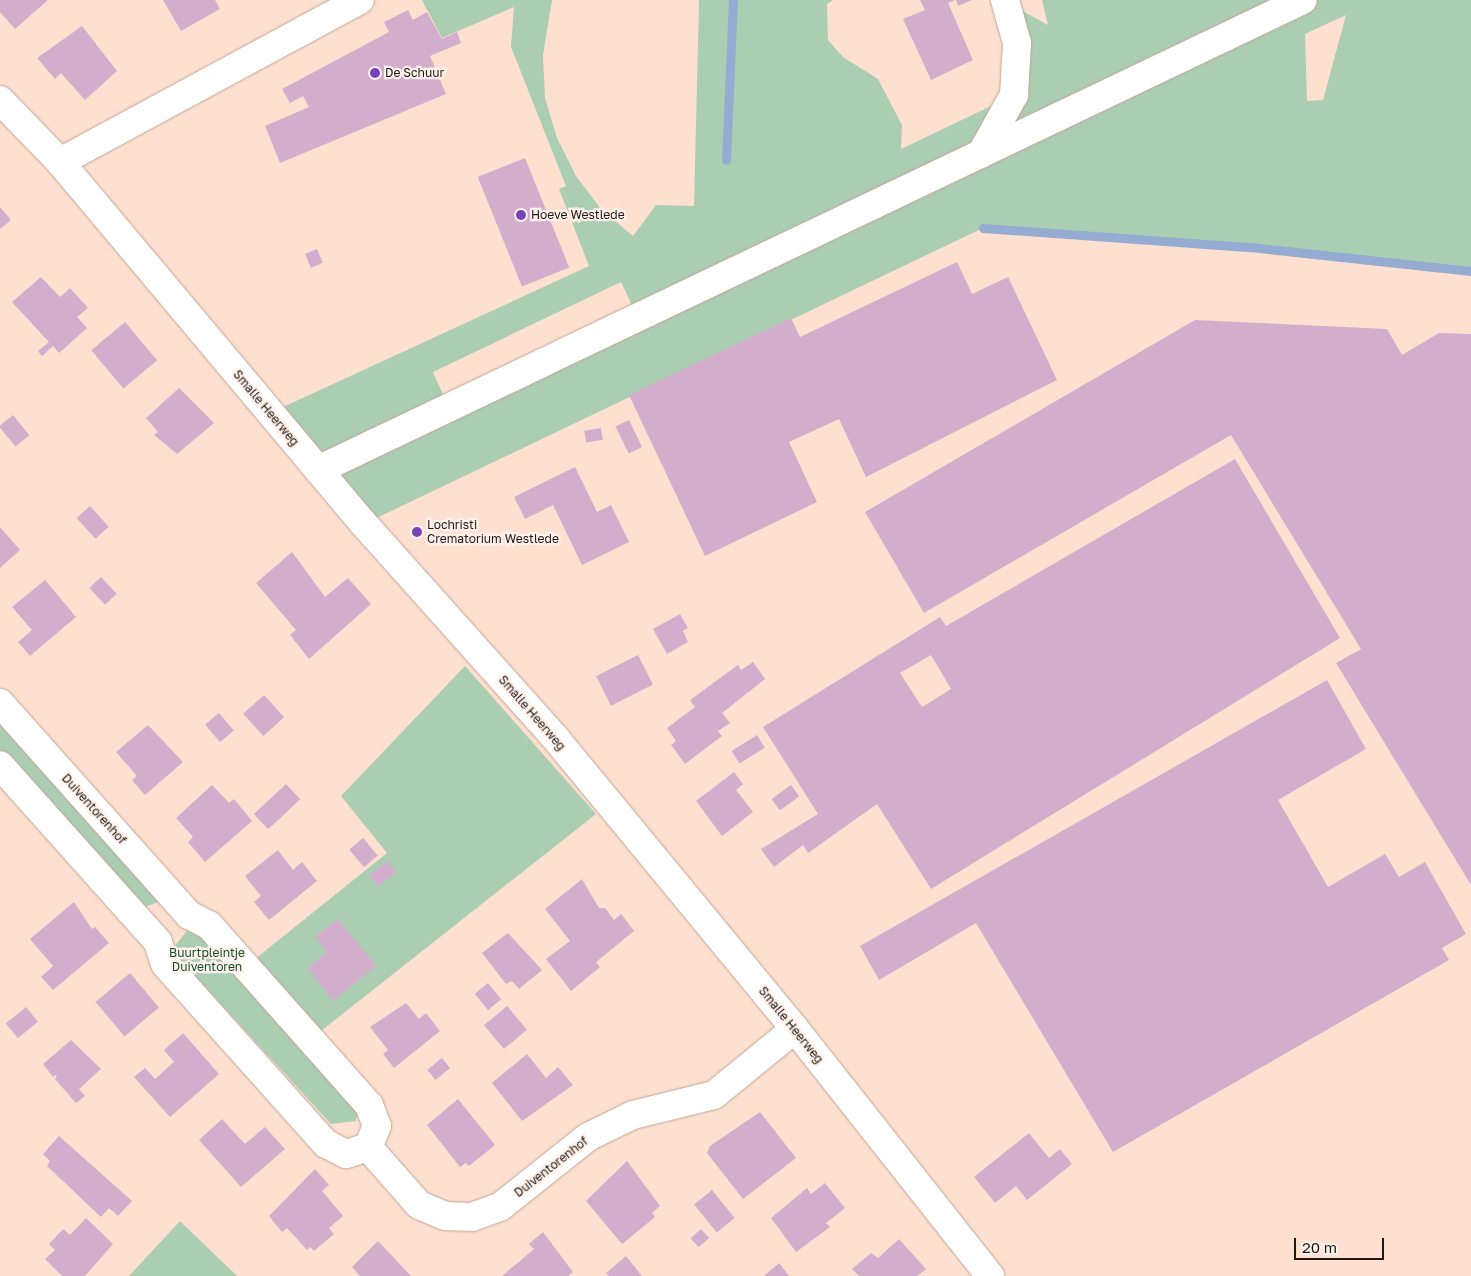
<!DOCTYPE html>
<style>
body{margin:0}
#map{position:relative;width:1471px;height:1276px;overflow:hidden;background:#fee0d0;font-family:"Golos Text",sans-serif}
div>[style]{position:absolute}
.green>*{inset:0;background:#abceb3}
.stream>*{height:9px;margin:-4.5px;padding:0 4.5px;transform-origin:4.5px;border-radius:4.5px;background:#95abd1}
.building>*{inset:0;background:#d3adcc;transform-origin:0 0}
.roads{filter:drop-shadow(0 0 1px #c1a495) drop-shadow(0 0 1px #c1a495)}
.minor>*{height:28px;margin:-14px;padding:0 14px;transform-origin:14px;border-radius:14px;background:#fff}
.dots>*{width:14px;height:14px;translate:-50% -50%;box-sizing:border-box;border:2px solid #fef1eb;border-radius:50%}
span{translate:-50% -50%;white-space:nowrap;text-align:center;line-height:1.15;-webkit-text-stroke:4.5px #fef1eb;paint-order:stroke}
.poi-label{font-size:12px;color:#211711}
.left{translate:0 -50%;text-align:left}
.street-label{font-size:12px;color:#211711}
.park-label{font-size:12px;color:#0e4f28}
.scale{position:absolute;left:1294px;top:1238px;width:90px;height:22px;box-sizing:border-box;border:2px solid #211711;border-top:0;padding-left:6px;font-size:15px;line-height:18px;white-space:nowrap;color:#211711;-webkit-text-stroke:4px #fef1eb;paint-order:stroke}
</style>
<div id="map">
<div class="green">
<i style="clip-path:polygon(evenodd,422px 0,552px 0,543px 55px,545px 98px,557px 138px,576px 176px,601px 209px,633px 236px,656px 205px,694px 206px,699px 0,833px 0,827px 4px,828px 40px,843px 57px,878px 79px,902px 125px,901px 149px,1014px 95px,1005px 1px,1048px 25px,1042px 0,1471px 0,1471px 271px,1250px 247px,983px 228px,364px 524px,270px 413px,589px 266px,559px 189px,566px 186px,511px 47px,514px 7px,442px 38px,422px 0,1346px 15px,1323px 100px,1307px 101px,1305px 34px,1346px 15px,422px 0,621px 282px,638px 318px,449px 408px,433px 372px,621px 282px)"></i>
<i style="clip-path:polygon(465px 666px,596px 814px,321px 1031px,255px 959px,387px 853px,341px 796px)"></i>
<i style="clip-path:polygon(0 711px,162px 901px,141px 908px,0 754px)"></i>
<i style="clip-path:polygon(189px 928px,206px 930px,359px 1103px,356px 1121px,331px 1124px,185px 965px,174px 947px)"></i>
<i style="clip-path:polygon(180px 1221px,237px 1276px,129px 1276px)"></i>
</div>
<div class="stream">
<i style="left:726px;top:160px;width:160px;rotate:-87.5deg"></i>
<i style="left:983px;top:228px;width:268px;rotate:4.1deg"></i>
<i style="left:1250px;top:247px;width:222px;rotate:6.2deg"></i>
</div>
<div class="building">
<i style="clip-path:polygon(0 0,48px 0,15px 29px,0 12px)"></i>
<i style="clip-path:polygon(163px 0,215px 0,220px 9px,181px 31px)"></i>
<i style="clip-path:polygon(920px 0,955px 0,948px 3px,973px 60px,931px 80px,903px 19px,925px 10px)"></i>
<i style="clip-path:polygon(956px 0,972px 0,958px 6px)"></i>
<i style="clip-path:polygon(408px 10px,413px 20px,427px 12px,442px 39px,457px 32px,461px 43px,430px 56px,446px 94px,280px 163px,265px 126px,309px 107px,303px 96px,290px 103px,282px 89px,389px 32px,384px 22px)"></i>
<i style="clip-path:polygon(82px 26px,117px 71px,85px 100px,61px 73px,55px 79px,37px 58px)"></i>
<i style="left:525px;top:158px;width:118px;height:51px;rotate:68deg"></i>
<i style="clip-path:polygon(0 207px,11px 220px,0 229px)"></i>
<i style="left:317px;top:249px;width:15px;height:13px;rotate:67deg"></i>
<i style="clip-path:polygon(957px 262px,972px 294px,1008px 277px,1057px 380px,866px 477px,839px 419px,789px 442px,817px 502px,705px 556px,629px 395px,791px 318px,800px 337px)"></i>
<i style="clip-path:polygon(41px 277px,60px 297px,70px 288px,88px 308px,77px 317px,87px 328px,59px 353px,53px 346px,42px 356px,38px 351px,49px 342px,12px 302px)"></i>
<i style="clip-path:polygon(1195px 320px,1387px 329px,1402px 355px,1439px 333px,1471px 334px,1471px 885px,1336px 663px,1361px 649px,1231px 435px,924px 613px,865px 512px)"></i>
<i style="left:125px;top:322px;width:50px;height:44px;rotate:50deg"></i>
<i style="clip-path:polygon(179px 388px,214px 423px,177px 454px,154px 435px,158px 432px,146px 418px)"></i>
<i style="left:13px;top:415px;width:26px;height:18px;rotate:51deg"></i>
<i style="left:629px;top:420px;width:30px;height:15px;rotate:64deg"></i>
<i style="left:601px;top:428px;width:12px;height:17px;rotate:81deg"></i>
<i style="clip-path:polygon(evenodd,1235px 459px,1340px 638px,931px 889px,877px 804px,808px 853px,803px 845px,774px 867px,761px 849px,818px 814px,763px 727px,940px 617px,946px 626px,1235px 459px,931px 655px,951px 689px,922px 707px,900px 673px,931px 655px)"></i>
<i style="clip-path:polygon(575px 467px,597px 512px,611px 505px,629px 542px,582px 565px,553px 505px,525px 519px,514px 497px)"></i>
<i style="left:90px;top:506px;width:28px;height:18px;rotate:48deg"></i>
<i style="clip-path:polygon(0 527px,20px 550px,0 568px)"></i>
<i style="clip-path:polygon(292px 552px,325px 597px,348px 578px,371px 604px,309px 659px,290px 635px,296px 630px,256px 583px)"></i>
<i style="left:101px;top:577px;width:23px;height:16px;rotate:47deg"></i>
<i style="clip-path:polygon(45px 580px,76px 617px,30px 656px,18px 642px,32px 630px,12px 607px)"></i>
<i style="clip-path:polygon(680px 614px,688px 628px,683px 631px,688px 642px,667px 654px,653px 629px)"></i>
<i style="left:638px;top:655px;width:33px;height:47px;rotate:63deg"></i>
<i style="clip-path:polygon(753px 662px,765px 679px,722px 713px,730px 723px,718px 731px,722px 736px,685px 764px,671px 745px,676px 741px,667px 728px,695px 707px,690px 700px,738px 665px,741px 670px)"></i>
<i style="clip-path:polygon(1327px 680px,1366px 749px,1278px 800px,1328px 887px,1385px 854px,1399px 877px,1425px 862px,1466px 934px,1442px 948px,1449px 960px,1113px 1152px,976px 923px,879px 980px,860px 946px)"></i>
<i style="left:264px;top:695px;width:30px;height:28px;rotate:48deg"></i>
<i style="left:219px;top:713px;width:23px;height:18px;rotate:50deg"></i>
<i style="clip-path:polygon(148px 725px,183px 762px,145px 795px,132px 780px,137px 776px,116px 752px)"></i>
<i style="left:757px;top:735px;width:15px;height:30px;rotate:58deg"></i>
<i style="clip-path:polygon(734px 772px,743px 784px,736px 790px,753px 812px,722px 836px,696px 801px)"></i>
<i style="left:286px;top:784px;width:21px;height:44px;rotate:47deg"></i>
<i style="clip-path:polygon(212px 785px,229px 803px,234px 799px,252px 821px,205px 862px,188px 842px,193px 837px,176px 818px)"></i>
<i style="left:791px;top:785px;width:14px;height:24px;rotate:54deg"></i>
<i style="left:363px;top:838px;width:23px;height:18px;rotate:50deg"></i>
<i style="clip-path:polygon(278px 850px,293px 870px,302px 862px,317px 881px,269px 920px,254px 902px,261px 896px,245px 876px)"></i>
<i style="left:388px;top:861px;width:14px;height:23px;rotate:54deg"></i>
<i style="clip-path:polygon(582px 879px,599px 908px,605px 908px,614px 920px,621px 914px,634px 931px,596px 962px,600px 967px,571px 991px,546px 959px,570px 941px,545px 909px)"></i>
<i style="clip-path:polygon(74px 902px,92px 929px,95px 927px,109px 943px,53px 990px,41px 977px,53px 966px,30px 939px)"></i>
<i style="clip-path:polygon(338px 919px,376px 966px,333px 1001px,308px 968px,327px 952px,315px 937px)"></i>
<i style="clip-path:polygon(508px 933px,542px 970px,519px 989px,512px 981px,506px 984px,482px 953px)"></i>
<i style="left:130px;top:973px;width:45px;height:45px;rotate:50deg"></i>
<i style="left:488px;top:983px;width:21px;height:17px;rotate:51deg"></i>
<i style="clip-path:polygon(406px 1003px,419px 1019px,426px 1013px,440px 1031px,394px 1068px,383px 1054px,388px 1050px,370px 1027px)"></i>
<i style="left:507px;top:1006px;width:31px;height:30px;rotate:50deg"></i>
<i style="left:26px;top:1007px;width:19px;height:26px;rotate:51deg"></i>
<i style="clip-path:polygon(183px 1033px,219px 1074px,170px 1117px,134px 1077px,145px 1068px,155px 1079px,174px 1062px,164px 1050px)"></i>
<i style="clip-path:polygon(71px 1040px,101px 1069px,79px 1089px,85px 1096px,76px 1103px,55px 1079px,57px 1074px,53px 1077px,43px 1064px)"></i>
<i style="clip-path:polygon(527px 1054px,546px 1078px,558px 1067px,573px 1085px,522px 1121px,492px 1083px)"></i>
<i style="left:442px;top:1058px;width:13px;height:19px;rotate:51deg"></i>
<i style="clip-path:polygon(458px 1099px,495px 1145px,469px 1166px,466px 1163px,460px 1167px,427px 1125px)"></i>
<i style="clip-path:polygon(760px 1112px,796px 1158px,743px 1199px,707px 1153px,710px 1146px)"></i>
<i style="clip-path:polygon(222px 1119px,245px 1144px,265px 1127px,285px 1149px,241px 1187px,199px 1140px)"></i>
<i style="clip-path:polygon(1029px 1133px,1049px 1158px,1060px 1149px,1072px 1164px,1027px 1200px,1016px 1186px,995px 1203px,974px 1177px)"></i>
<i style="clip-path:polygon(59px 1136px,132px 1201px,118px 1216px,109px 1208px,101px 1217px,47px 1166px,50px 1161px,43px 1154px)"></i>
<i style="clip-path:polygon(627px 1161px,660px 1206px,652px 1213px,655px 1217px,622px 1244px,586px 1201px)"></i>
<i style="clip-path:polygon(315px 1169px,329px 1185px,322px 1191px,343px 1216px,329px 1228px,334px 1234px,314px 1251px,310px 1247px,307px 1250px,287px 1228px,282px 1232px,269px 1216px)"></i>
<i style="clip-path:polygon(825px 1183px,845px 1208px,826px 1223px,830px 1227px,796px 1252px,771px 1218px,807px 1188px,811px 1194px)"></i>
<i style="left:712px;top:1190px;width:36px;height:23px;rotate:51deg"></i>
<i style="clip-path:polygon(86px 1218px,113px 1244px,85px 1276px,62px 1276px,45px 1259px,55px 1250px,49px 1244px,63px 1229px,70px 1235px)"></i>
<i style="left:701px;top:1229px;width:12px;height:14px;rotate:48deg"></i>
<i style="clip-path:polygon(543px 1232px,573px 1272px,568px 1276px,502px 1276px,534px 1249px,529px 1244px)"></i>
<i style="clip-path:polygon(899px 1239px,926px 1269px,917px 1276px,859px 1276px,852px 1269px,871px 1253px,878px 1258px)"></i>
<i style="clip-path:polygon(378px 1241px,411px 1276px,360px 1276px,352px 1267px)"></i>
<i style="clip-path:polygon(626px 1256px,642px 1276px,609px 1276px,606px 1273px)"></i>
<i style="clip-path:polygon(779px 1263px,789px 1276px,764px 1276px)"></i>
</div>
<div class="roads">
<div class="minor">
<i style="left:0;top:100px;width:86px;rotate:45.9deg"></i>
<i style="left:60px;top:162px;width:473px;rotate:50deg"></i>
<i style="left:364px;top:524px;width:288px;rotate:48.2deg"></i>
<i style="left:556px;top:739px;width:376px;rotate:50.5deg"></i>
<i style="left:795px;top:1029px;width:315px;rotate:51.7deg"></i>
<i style="left:981px;top:154px;width:68px;rotate:-60.8deg"></i>
<i style="left:1014px;top:95px;width:52px;rotate:-86.7deg"></i>
<i style="left:1017px;top:43px;width:45px;rotate:-105.6deg"></i>
<i style="left:60px;top:162px;width:341px;rotate:-28.4deg"></i>
<i style="left:318px;top:470px;width:1091px;rotate:-25.51deg"></i>
<i style="left:0;top:703px;width:284px;rotate:48.3deg"></i>
<i style="left:189px;top:915px;width:22px;rotate:27deg"></i>
<i style="left:209px;top:925px;width:241px;rotate:48.4deg"></i>
<i style="left:369px;top:1105px;width:22px;rotate:69deg"></i>
<i style="left:377px;top:1126px;width:23px;rotate:113deg"></i>
<i style="left:368px;top:1147px;width:23px;rotate:162deg"></i>
<i style="left:346px;top:1154px;width:22px;rotate:-153deg"></i>
<i style="left:326px;top:1144px;width:241px;rotate:-131.8deg"></i>
<i style="left:165px;top:964px;width:23px;rotate:-108deg"></i>
<i style="left:158px;top:942px;width:237px;rotate:-131.8deg"></i>
<i style="left:368px;top:1147px;width:77px;rotate:48.7deg"></i>
<i style="left:419px;top:1205px;width:28px;rotate:23deg"></i>
<i style="left:445px;top:1216px;width:27px;rotate:2deg"></i>
<i style="left:472px;top:1217px;width:30px;rotate:-20deg"></i>
<i style="left:500px;top:1207px;width:112px;rotate:-38.5deg"></i>
<i style="left:588px;top:1137px;width:50px;rotate:-26.1deg"></i>
<i style="left:633px;top:1115px;width:83px;rotate:-13.9deg"></i>
<i style="left:714px;top:1095px;width:104px;rotate:-39.2deg"></i>
</div>
</div>
<div class="dots">
<i style="left:375px;top:73px;background:#7743ba"></i>
<i style="left:521px;top:215px;background:#7743ba"></i>
<i style="left:417px;top:532px;background:#7743ba"></i>
</div>
<div class="poi-label">
<span class="left" style="left:385px;top:73px">De Schuur</span>
<span class="left" style="left:531px;top:215px">Hoeve Westlede</span>
<span class="left" style="left:427px;top:532px">Lochristi<br>Crematorium Westlede</span>
</div>
<div class="street-label">
<span style="left:266px;top:408px;rotate:50deg">Smalle Heerweg</span>
<span style="left:532px;top:713px;rotate:49deg">Smalle Heerweg</span>
<span style="left:94px;top:809px;rotate:48deg">Duiventorenhof</span>
<span style="left:791px;top:1025px;rotate:51deg">Smalle Heerweg</span>
<span style="left:551px;top:1167px;rotate:-38deg">Duiventorenhof</span>
</div>
<div class="park-label">
<span style="left:207px;top:960px">Buurtpleintje<br>Duiventoren</span>
</div>
<div class="scale">20 m</div>
</div>
